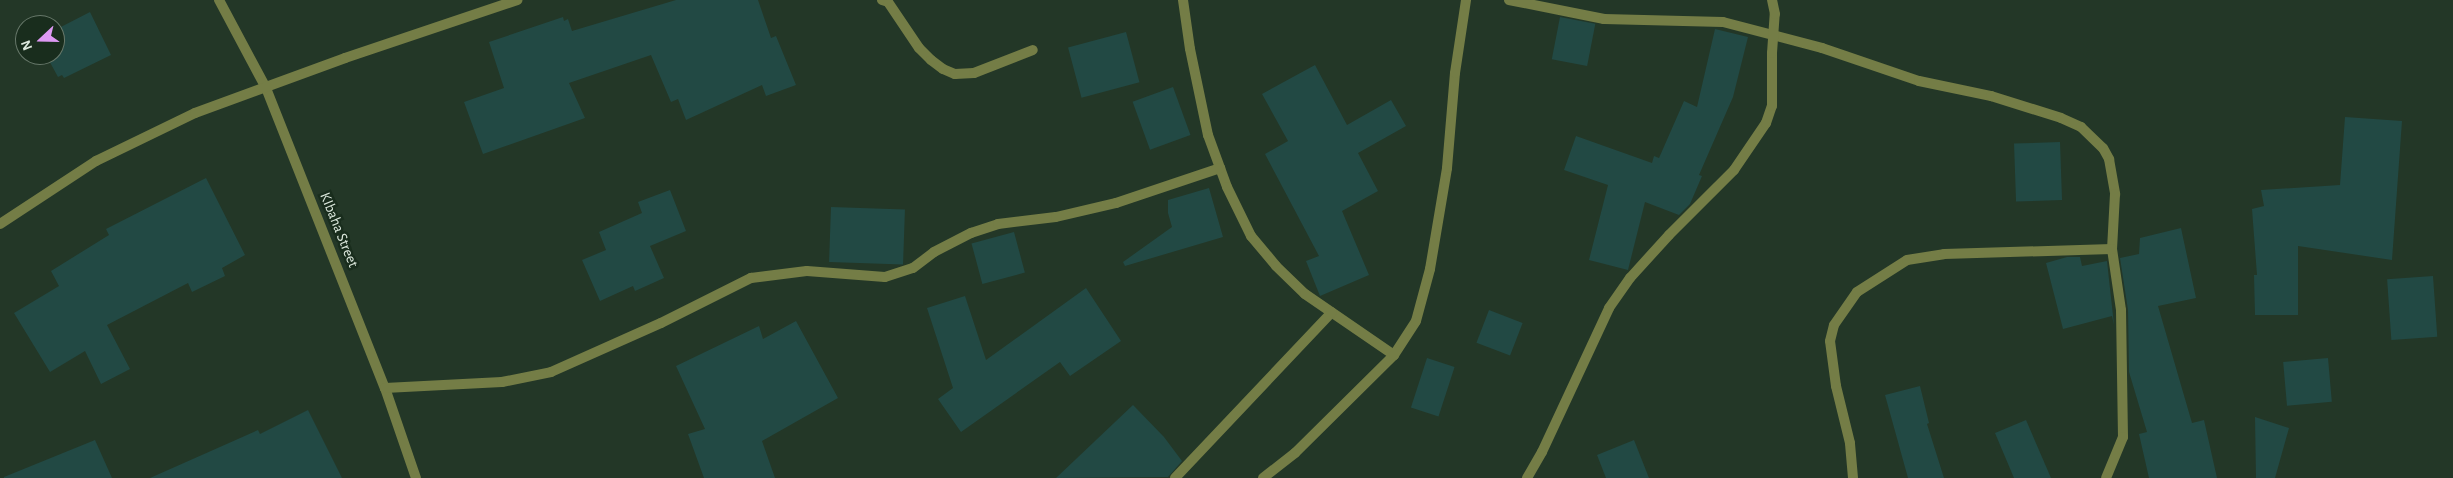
<!DOCTYPE html>
<style>
body{margin:0}
#map{position:relative;width:2453px;height:478px;overflow:hidden;background:#233727;font-family:"Alegreya Sans",sans-serif}
div>[style]{position:absolute}
.building>*{inset:0;background:#224944;transform-origin:0 0}
.minor>*{height:10px;margin:-5px;padding:0 5px;transform-origin:5px;border-radius:5px;background:#747d46}
span{translate:-50% -50%;white-space:nowrap;text-align:center;line-height:1.15;-webkit-text-stroke:5px #192d1d;paint-order:stroke}
.street-label{font-size:15px;color:#dde9de}
.north{position:absolute;left:15px;top:15px;width:50px;height:50px;box-sizing:border-box;background:#192d1d;border:1px solid #67786a;border-radius:50%;rotate:249deg;font-size:14px;font-weight:700;line-height:20px;text-align:center;color:#dde9de}
.north::after{content:'';display:block;margin:auto;width:18px;height:22px;background:#dd99f3;clip-path:polygon(50% 0,100% 100%,50% 72%,0 100%)}
</style>
<div id="map">
<div class="building">
<i style="clip-path:polygon(676px 0,758px 0,771px 38px,776px 36px,796px 85px,766px 96px,762px 85px,686px 120px,678px 99px,671px 102px,651px 55px,569px 83px,585px 118px,483px 154px,464px 102px,504px 88px,489px 42px,563px 17px,564px 21px,568px 19px,572px 31px)"></i>
<i style="clip-path:polygon(90px 12px,111px 55px,64px 78px,62px 75px,58px 77px,46px 55px,55px 55px,55px 30px)"></i>
<i style="left:1560px;top:17px;width:36px;height:43px;rotate:11deg"></i>
<i style="clip-path:polygon(1715px 29px,1748px 37px,1733px 97px,1699px 175px,1702px 176px,1690px 204px,1679px 215px,1645px 202px,1628px 270px,1589px 260px,1608px 185px,1564px 170px,1576px 136px,1652px 163px,1654px 156px,1659px 158px,1684px 101px,1697px 107px)"></i>
<i style="left:1126px;top:32px;width:52px;height:60px;rotate:75deg"></i>
<i style="clip-path:polygon(1315px 65px,1347px 125px,1391px 100px,1406px 126px,1358px 153px,1378px 191px,1342px 211px,1369px 275px,1320px 296px,1306px 261px,1319px 256px,1265px 154px,1288px 141px,1262px 94px)"></i>
<i style="left:1173px;top:87px;width:51px;height:43px;rotate:70deg"></i>
<i style="clip-path:polygon(2345px 117px,2402px 121px,2392px 260px,2298px 246px,2298px 315px,2255px 315px,2254px 275px,2257px 275px,2252px 209px,2264px 206px,2261px 190px,2340px 185px)"></i>
<i style="left:2060px;top:142px;width:58px;height:46px;rotate:88deg"></i>
<i style="clip-path:polygon(206px 178px,245px 255px,222px 268px,225px 276px,192px 292px,188px 283px,107px 325px,130px 369px,101px 384px,85px 351px,50px 372px,14px 313px,59px 286px,51px 271px,109px 235px,106px 229px)"></i>
<i style="clip-path:polygon(1209px 188px,1223px 237px,1125px 266px,1123px 262px,1172px 227px,1168px 213px,1168px 200px)"></i>
<i style="clip-path:polygon(670px 190px,686px 231px,650px 246px,664px 278px,635px 291px,633px 286px,600px 301px,582px 260px,606px 250px,599px 232px,642px 213px,638px 202px)"></i>
<i style="left:831px;top:207px;width:74px;height:55px;rotate:2deg"></i>
<i style="clip-path:polygon(2181px 228px,2196px 298px,2158px 306px,2192px 423px,2204px 420px,2217px 478px,2149px 478px,2139px 434px,2147px 432px,2129px 372px,2128px 310px,2120px 258px,2139px 254px,2140px 238px)"></i>
<i style="left:1014px;top:232px;width:42px;height:44px;rotate:75deg"></i>
<i style="clip-path:polygon(2067px 257px,2080px 257px,2082px 266px,2107px 261px,2114px 325px,2112px 316px,2063px 329px,2046px 263px)"></i>
<i style="left:2433px;top:276px;width:61px;height:46px;rotate:86deg"></i>
<i style="clip-path:polygon(1086px 288px,1121px 341px,1070px 376px,1060px 362px,961px 432px,938px 399px,953px 388px,927px 308px,965px 296px,986px 360px)"></i>
<i style="left:1489px;top:310px;width:36px;height:35px;rotate:21deg"></i>
<i style="clip-path:polygon(796px 321px,838px 398px,762px 441px,775px 478px,704px 478px,688px 434px,705px 429px,676px 366px,759px 326px,763px 339px)"></i>
<i style="left:1427px;top:358px;width:29px;height:52px;rotate:18deg"></i>
<i style="left:2328px;top:358px;width:44px;height:45px;rotate:85deg"></i>
<i style="clip-path:polygon(1920px 386px,1929px 423px,1927px 424px,1944px 478px,1908px 478px,1885px 395px)"></i>
<i style="clip-path:polygon(1133px 405px,1164px 437px,1182px 461px,1168px 477px,1056px 478px)"></i>
<i style="clip-path:polygon(308px 410px,342px 478px,150px 478px,258px 430px,260px 434px)"></i>
<i style="clip-path:polygon(2255px 417px,2289px 428px,2275px 478px,2256px 478px)"></i>
<i style="clip-path:polygon(2026px 420px,2051px 478px,2014px 478px,1995px 433px)"></i>
<i style="clip-path:polygon(95px 440px,112px 478px,4px 478px,4px 477px)"></i>
<i style="clip-path:polygon(1634px 440px,1649px 478px,1606px 478px,1597px 455px)"></i>
</div>
<div class="minor">
<i style="left:219px;top:0;width:100px;rotate:61.9deg"></i>
<i style="left:266px;top:88px;width:323px;rotate:68.4deg"></i>
<i style="left:385px;top:388px;width:95px;rotate:71deg"></i>
<i style="left:882px;top:0;width:6px;rotate:18deg"></i>
<i style="left:888px;top:2px;width:55px;rotate:56deg"></i>
<i style="left:919px;top:48px;width:17px;rotate:45deg"></i>
<i style="left:931px;top:60px;width:15px;rotate:37deg"></i>
<i style="left:943px;top:69px;width:13px;rotate:23deg"></i>
<i style="left:955px;top:74px;width:19px;rotate:-3deg"></i>
<i style="left:974px;top:73px;width:63px;rotate:-21.3deg"></i>
<i style="left:1183px;top:0;width:49px;rotate:81.9deg"></i>
<i style="left:1190px;top:49px;width:88px;rotate:78.2deg"></i>
<i style="left:1208px;top:135px;width:55px;rotate:69.9deg"></i>
<i style="left:1227px;top:187px;width:55px;rotate:63.9deg"></i>
<i style="left:1251px;top:236px;width:39px;rotate:50deg"></i>
<i style="left:1276px;top:266px;width:40px;rotate:44deg"></i>
<i style="left:1305px;top:294px;width:108px;rotate:34.4deg"></i>
<i style="left:1509px;top:0;width:97px;rotate:11.3deg"></i>
<i style="left:1604px;top:19px;width:119px;rotate:1.4deg"></i>
<i style="left:1723px;top:22px;width:102px;rotate:14.7deg"></i>
<i style="left:1822px;top:48px;width:102px;rotate:18.8deg"></i>
<i style="left:1919px;top:81px;width:74px;rotate:11.8deg"></i>
<i style="left:1991px;top:96px;width:73px;rotate:17.4deg"></i>
<i style="left:2061px;top:118px;width:22px;rotate:24deg"></i>
<i style="left:2081px;top:127px;width:30px;rotate:44deg"></i>
<i style="left:2103px;top:148px;width:13px;rotate:61deg"></i>
<i style="left:2109px;top:159px;width:36px;rotate:80deg"></i>
<i style="left:2115px;top:194px;width:55px;rotate:93.1deg"></i>
<i style="left:2112px;top:249px;width:62px;rotate:81.6deg"></i>
<i style="left:2121px;top:310px;width:127px;rotate:89.1deg"></i>
<i style="left:2123px;top:437px;width:44px;rotate:112.5deg"></i>
<i style="left:0;top:224px;width:115px;rotate:-33.3deg"></i>
<i style="left:96px;top:161px;width:110px;rotate:-25.9deg"></i>
<i style="left:195px;top:113px;width:160px;rotate:-20.1deg"></i>
<i style="left:345px;top:58px;width:182px;rotate:-18.6deg"></i>
<i style="left:385px;top:388px;width:117px;rotate:-2.9deg"></i>
<i style="left:502px;top:382px;width:50px;rotate:-11.5deg"></i>
<i style="left:551px;top:372px;width:120px;rotate:-24deg"></i>
<i style="left:661px;top:323px;width:101px;rotate:-26.6deg"></i>
<i style="left:751px;top:278px;width:56px;rotate:-7.1deg"></i>
<i style="left:807px;top:271px;width:78px;rotate:4.4deg"></i>
<i style="left:885px;top:277px;width:29px;rotate:-18deg"></i>
<i style="left:913px;top:268px;width:26px;rotate:-37deg"></i>
<i style="left:934px;top:252px;width:42px;rotate:-27.2deg"></i>
<i style="left:971px;top:233px;width:28px;rotate:-18deg"></i>
<i style="left:998px;top:224px;width:58px;rotate:-6.9deg"></i>
<i style="left:1056px;top:217px;width:62px;rotate:-13.1deg"></i>
<i style="left:1116px;top:203px;width:110px;rotate:-18.6deg"></i>
<i style="left:1175px;top:478px;width:228px;rotate:-46.6deg"></i>
<i style="left:1263px;top:478px;width:41px;rotate:-38deg"></i>
<i style="left:1295px;top:453px;width:139px;rotate:-44.7deg"></i>
<i style="left:1394px;top:355px;width:40px;rotate:-57.1deg"></i>
<i style="left:1416px;top:321px;width:54px;rotate:-74.9deg"></i>
<i style="left:1430px;top:269px;width:102px;rotate:-80.4deg"></i>
<i style="left:1447px;top:168px;width:95px;rotate:-85.2deg"></i>
<i style="left:1455px;top:73px;width:74px;rotate:-81.4deg"></i>
<i style="left:1527px;top:478px;width:30px;rotate:-60deg"></i>
<i style="left:1542px;top:452px;width:159px;rotate:-65deg"></i>
<i style="left:1609px;top:308px;width:37px;rotate:-55deg"></i>
<i style="left:1630px;top:278px;width:58px;rotate:-47.8deg"></i>
<i style="left:1669px;top:235px;width:92px;rotate:-45deg"></i>
<i style="left:1734px;top:170px;width:57px;rotate:-55.8deg"></i>
<i style="left:1766px;top:123px;width:18px;rotate:-71deg"></i>
<i style="left:1772px;top:106px;width:53px;rotate:-90deg"></i>
<i style="left:1772px;top:53px;width:39px;rotate:-86deg"></i>
<i style="left:1775px;top:14px;width:14px;rotate:-102deg"></i>
<i style="left:1853px;top:478px;width:35px;rotate:-95deg"></i>
<i style="left:1850px;top:443px;width:59px;rotate:-103.8deg"></i>
<i style="left:1836px;top:386px;width:45px;rotate:-97.6deg"></i>
<i style="left:1830px;top:341px;width:16px;rotate:-76deg"></i>
<i style="left:1834px;top:325px;width:40px;rotate:-55.1deg"></i>
<i style="left:1857px;top:292px;width:59px;rotate:-32.6deg"></i>
<i style="left:1907px;top:260px;width:37px;rotate:-9deg"></i>
<i style="left:1944px;top:254px;width:168px;rotate:-1.7deg"></i>
</div>
<div class="street-label">
<span style="left:339px;top:230px;rotate:68deg">KIbaha Street</span>
</div>
<div class="north">N</div>
</div>
